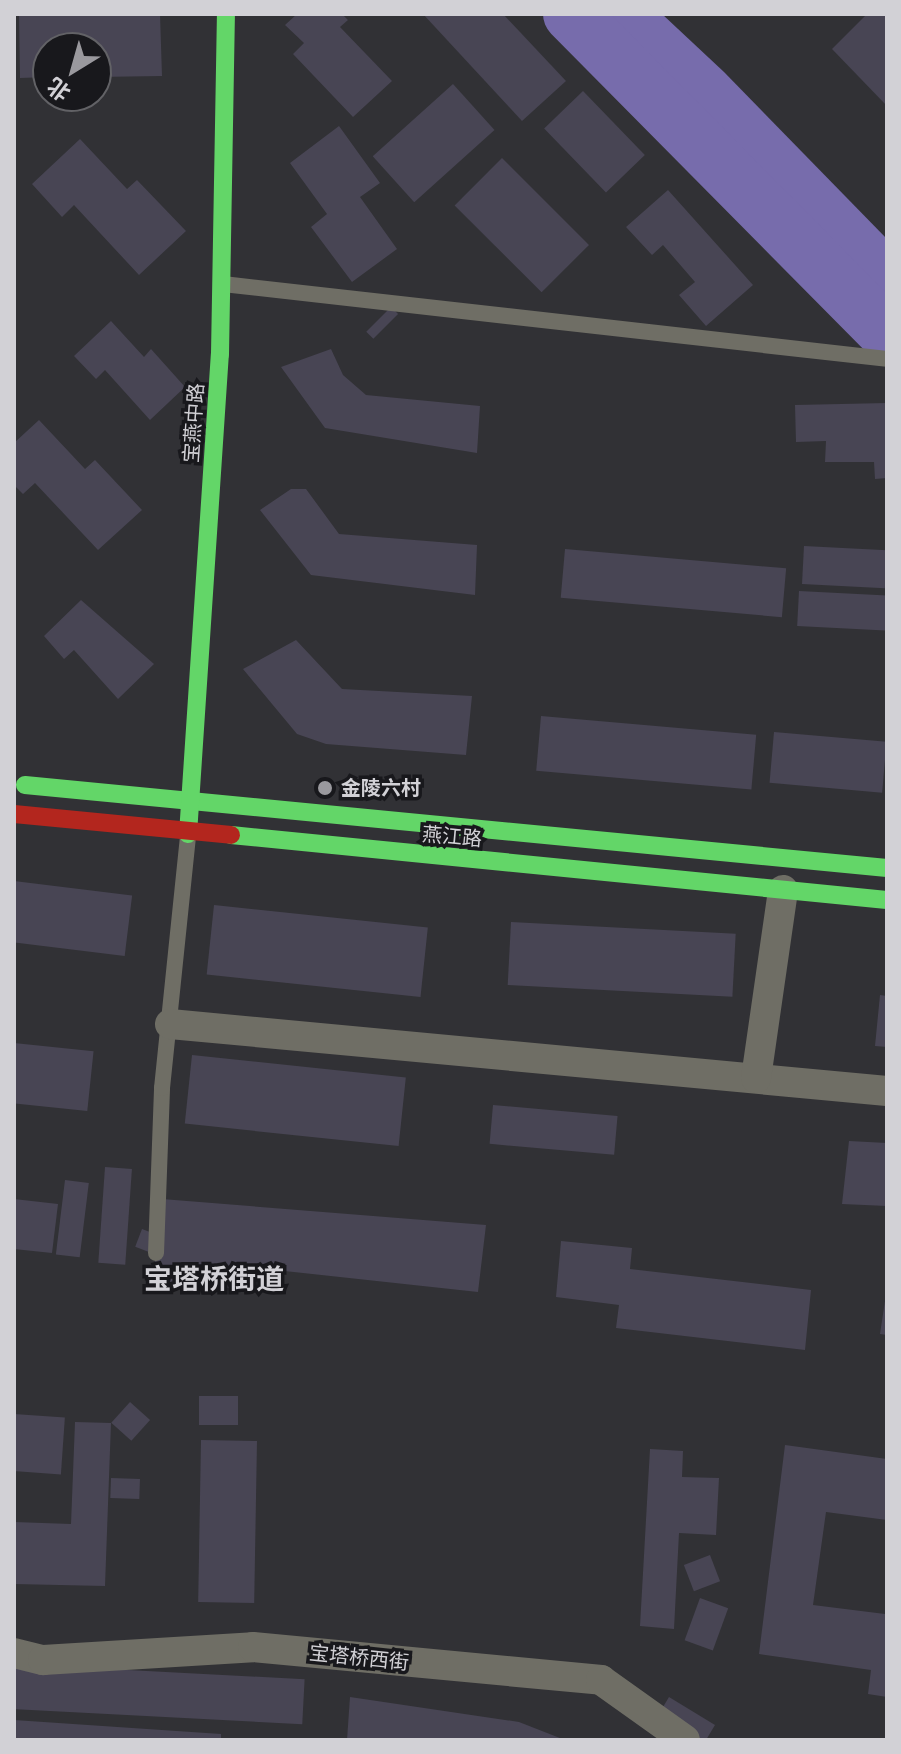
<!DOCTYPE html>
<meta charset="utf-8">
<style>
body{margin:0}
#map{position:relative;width:901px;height:1754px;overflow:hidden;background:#313135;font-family:"Public Sans","Noto Sans SC",sans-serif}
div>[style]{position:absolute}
.water>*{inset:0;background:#776cac}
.river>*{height:56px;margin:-28px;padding:0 28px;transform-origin:28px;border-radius:28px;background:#776cac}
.building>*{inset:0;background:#484554;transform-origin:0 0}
.lane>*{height:16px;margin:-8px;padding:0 8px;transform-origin:8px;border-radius:8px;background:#6f6e65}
.street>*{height:30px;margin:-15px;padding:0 15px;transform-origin:15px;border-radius:15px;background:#6f6e65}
.fast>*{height:18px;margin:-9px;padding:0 9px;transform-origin:9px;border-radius:9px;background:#63d668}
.jam>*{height:18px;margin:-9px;padding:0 9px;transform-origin:9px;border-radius:9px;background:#b3261e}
.dots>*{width:22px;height:22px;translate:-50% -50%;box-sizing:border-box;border:4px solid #18181c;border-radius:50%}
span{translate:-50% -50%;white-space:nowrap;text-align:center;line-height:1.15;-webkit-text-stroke:7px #18181c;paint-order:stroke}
.street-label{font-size:20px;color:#d2d1d6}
.poi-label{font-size:20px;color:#d2d1d6;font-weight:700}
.left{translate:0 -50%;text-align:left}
.district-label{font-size:28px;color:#d2d1d6;font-weight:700}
.frame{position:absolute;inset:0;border:16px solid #d2d1d6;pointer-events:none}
.north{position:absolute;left:32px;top:32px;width:80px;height:80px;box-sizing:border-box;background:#18181c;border:2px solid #626266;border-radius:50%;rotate:217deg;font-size:22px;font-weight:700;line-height:32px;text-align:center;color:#d2d1d6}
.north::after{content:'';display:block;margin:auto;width:28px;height:36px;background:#9a999e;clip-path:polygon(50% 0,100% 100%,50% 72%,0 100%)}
</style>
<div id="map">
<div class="water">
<i style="clip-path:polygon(591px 14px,662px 14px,724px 72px,887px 239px,887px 297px)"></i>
</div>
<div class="river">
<i style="left:571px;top:14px;width:449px;rotate:45.3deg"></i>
</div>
<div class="building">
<i style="clip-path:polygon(19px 14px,160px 14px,162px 76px,96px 77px,96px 48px,48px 48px,48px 77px,20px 78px)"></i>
<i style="clip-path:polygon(297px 14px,342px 14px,348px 20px,340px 27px,392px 81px,353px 117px,293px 54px,304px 43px,285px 25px)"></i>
<i style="clip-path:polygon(423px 14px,503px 14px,566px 81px,522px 121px)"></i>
<i style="clip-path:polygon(867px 14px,887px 14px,887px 106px,832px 49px)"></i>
<i style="left:453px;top:84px;width:62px;height:108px;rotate:48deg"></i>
<i style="left:583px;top:91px;width:89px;height:54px;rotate:46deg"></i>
<i style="clip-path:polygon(339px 126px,380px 183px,360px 197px,397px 249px,352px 282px,311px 227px,327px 214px,290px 163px)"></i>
<i style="clip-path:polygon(80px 139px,127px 189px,137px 180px,186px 231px,139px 275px,74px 205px,62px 217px,32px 184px)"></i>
<i style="left:502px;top:158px;width:123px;height:67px;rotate:45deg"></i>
<i style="clip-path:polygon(668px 190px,753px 285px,706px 326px,679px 295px,695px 282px,663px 245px,652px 255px,626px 227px)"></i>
<i style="left:391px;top:307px;width:10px;height:35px;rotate:45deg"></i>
<i style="clip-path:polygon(111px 321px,144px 357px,151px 349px,185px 387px,150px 420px,105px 370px,96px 379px,74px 356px)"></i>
<i style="clip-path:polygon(331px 349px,343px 375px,366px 395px,480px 406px,477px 453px,325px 428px,281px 367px)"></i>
<i style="clip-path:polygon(887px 403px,887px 478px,875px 479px,874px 462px,825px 462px,826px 441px,796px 442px,795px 405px)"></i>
<i style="clip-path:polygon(39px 420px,85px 469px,95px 460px,142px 510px,98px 550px,35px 483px,23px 494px,14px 485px,14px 443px)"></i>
<i style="clip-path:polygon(291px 489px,306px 489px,339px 534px,477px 545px,475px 595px,311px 575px,260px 510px)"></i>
<i style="left:804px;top:546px;width:83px;height:38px;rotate:3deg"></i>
<i style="left:565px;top:549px;width:222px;height:49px;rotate:5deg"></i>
<i style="left:799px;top:591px;width:88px;height:35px;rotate:3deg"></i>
<i style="clip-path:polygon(81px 600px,154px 664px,118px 699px,74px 650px,64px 659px,44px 636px)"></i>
<i style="clip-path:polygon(296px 640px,342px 689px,472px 696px,466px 755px,326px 744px,297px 734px,243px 669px)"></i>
<i style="left:541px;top:716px;width:216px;height:55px;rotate:5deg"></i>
<i style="left:774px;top:732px;width:113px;height:51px;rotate:5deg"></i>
<i style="left:14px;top:881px;width:119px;height:61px;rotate:7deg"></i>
<i style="left:214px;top:905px;width:215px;height:70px;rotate:6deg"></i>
<i style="left:511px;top:922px;width:225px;height:63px;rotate:3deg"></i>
<i style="clip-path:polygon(880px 995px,887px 996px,887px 1047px,875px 1046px)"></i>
<i style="left:14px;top:1043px;width:80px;height:60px;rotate:6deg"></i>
<i style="left:192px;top:1055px;width:215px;height:69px;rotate:6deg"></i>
<i style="left:493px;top:1105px;width:125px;height:39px;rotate:5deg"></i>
<i style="clip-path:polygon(849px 1141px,887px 1143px,887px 1206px,842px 1204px)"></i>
<i style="left:105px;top:1167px;width:27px;height:96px;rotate:4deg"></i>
<i style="left:65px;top:1180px;width:24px;height:75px;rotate:7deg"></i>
<i style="clip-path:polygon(14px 1199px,58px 1204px,52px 1253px,14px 1249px)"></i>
<i style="clip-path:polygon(162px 1199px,486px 1225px,478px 1292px,257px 1268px,255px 1291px,153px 1280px)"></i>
<i style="left:142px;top:1229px;width:14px;height:19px;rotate:21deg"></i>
<i style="clip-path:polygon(561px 1241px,632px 1248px,630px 1269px,811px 1290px,805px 1350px,616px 1328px,619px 1305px,556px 1297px)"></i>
<i style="clip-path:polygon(885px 1301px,887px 1335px,880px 1334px)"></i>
<i style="left:199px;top:1396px;width:39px;height:29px"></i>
<i style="left:130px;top:1402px;width:27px;height:28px;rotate:42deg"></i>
<i style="left:14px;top:1414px;width:51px;height:57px;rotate:4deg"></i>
<i style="clip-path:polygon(75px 1422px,111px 1423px,105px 1586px,14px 1584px,14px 1522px,71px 1524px)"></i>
<i style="left:201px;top:1440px;width:56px;height:162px;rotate:1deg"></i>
<i style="clip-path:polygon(785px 1445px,887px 1459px,887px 1520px,826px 1512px,813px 1605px,885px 1614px,887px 1697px,868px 1694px,871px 1670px,759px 1654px)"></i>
<i style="clip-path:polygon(650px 1449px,683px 1451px,682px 1477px,719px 1478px,716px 1535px,679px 1533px,674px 1629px,640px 1626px)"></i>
<i style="left:111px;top:1478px;width:29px;height:20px;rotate:2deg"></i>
<i style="left:710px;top:1555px;width:28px;height:28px;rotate:69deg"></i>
<i style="left:700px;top:1598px;width:30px;height:45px;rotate:20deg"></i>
<i style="left:14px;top:1664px;width:291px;height:45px;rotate:3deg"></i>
<i style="clip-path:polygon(350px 1697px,519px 1722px,565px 1740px,347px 1740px)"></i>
<i style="clip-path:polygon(669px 1697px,715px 1725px,706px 1740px,684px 1740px,654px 1722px)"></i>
<i style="clip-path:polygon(14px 1720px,221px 1734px,221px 1740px,14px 1740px)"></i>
</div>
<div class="lane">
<i style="left:223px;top:284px;width:668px;rotate:6.44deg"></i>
<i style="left:156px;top:1253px;width:165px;rotate:-87.9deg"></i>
<i style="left:162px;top:1088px;width:253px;rotate:-84.1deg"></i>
</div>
<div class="street">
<i style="left:170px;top:1024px;width:720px;rotate:5.34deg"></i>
<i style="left:756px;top:1078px;width:190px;rotate:-81.8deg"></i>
<i style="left:14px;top:1653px;width:30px;rotate:14deg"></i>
<i style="left:43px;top:1660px;width:210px;rotate:-3.5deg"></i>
<i style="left:253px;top:1647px;width:350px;rotate:5.4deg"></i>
<i style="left:601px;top:1680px;width:103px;rotate:35.5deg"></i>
</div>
<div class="fast">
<i style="left:25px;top:785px;width:866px;rotate:5.5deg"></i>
<i style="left:188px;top:834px;width:481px;rotate:-86.2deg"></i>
<i style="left:220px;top:354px;width:340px;rotate:-89deg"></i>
<i style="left:231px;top:835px;width:659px;rotate:5.66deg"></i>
</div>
<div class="jam">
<i style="left:14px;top:814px;width:218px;rotate:5.5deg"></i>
</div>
<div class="dots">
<i style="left:325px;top:788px;background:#9a999e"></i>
</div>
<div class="street-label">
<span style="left:194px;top:423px;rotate:-86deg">宝燕中路</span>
<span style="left:452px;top:837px;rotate:5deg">燕江路</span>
<span style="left:359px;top:1658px;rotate:6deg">宝塔桥西街</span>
</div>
<div class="poi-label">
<span class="left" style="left:341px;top:788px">金陵六村</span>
</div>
<div class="district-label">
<span style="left:214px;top:1279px">宝塔桥街道</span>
</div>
<div class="frame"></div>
<div class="north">北</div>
</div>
